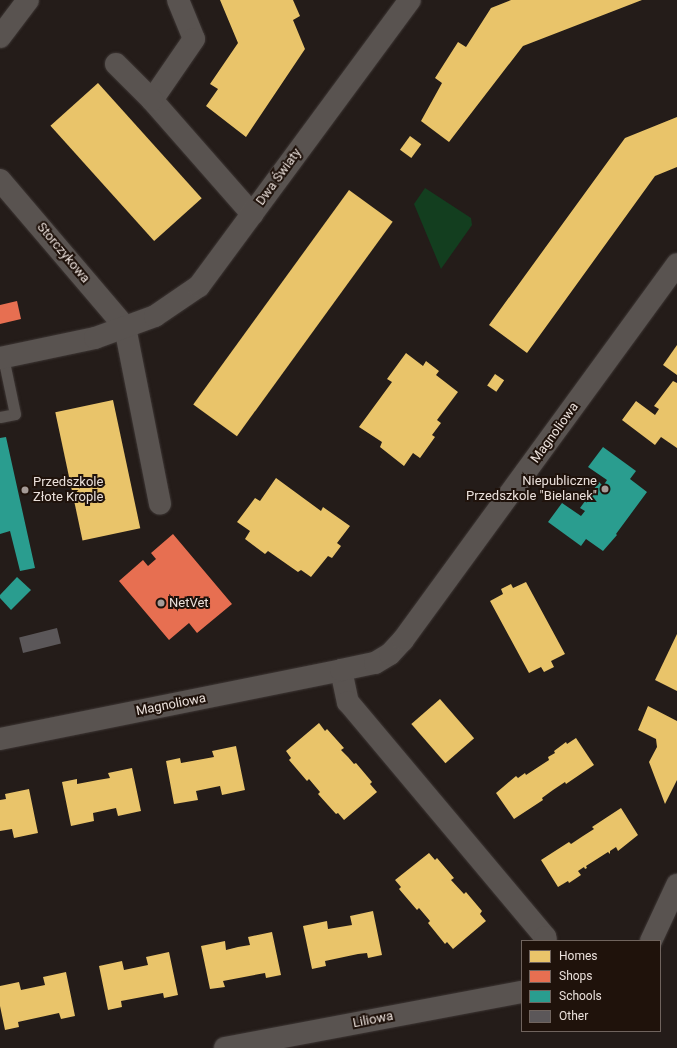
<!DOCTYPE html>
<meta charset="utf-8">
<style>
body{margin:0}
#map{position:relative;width:677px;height:1048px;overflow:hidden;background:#241c19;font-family:Roboto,sans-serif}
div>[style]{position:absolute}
.green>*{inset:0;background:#133e1f}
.homes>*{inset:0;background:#e9c46a;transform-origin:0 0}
.shops>*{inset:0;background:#e76f51}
.schools>*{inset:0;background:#2a9d8f}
.building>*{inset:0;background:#5b5759;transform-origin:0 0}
.roads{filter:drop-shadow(0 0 1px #3d3634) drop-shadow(0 0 1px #3d3634)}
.service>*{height:11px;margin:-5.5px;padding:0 5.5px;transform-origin:5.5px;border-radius:5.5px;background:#595350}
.minor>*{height:22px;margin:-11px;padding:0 11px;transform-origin:11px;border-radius:11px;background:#595350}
.dots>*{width:11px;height:11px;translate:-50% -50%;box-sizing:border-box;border:2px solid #1f120b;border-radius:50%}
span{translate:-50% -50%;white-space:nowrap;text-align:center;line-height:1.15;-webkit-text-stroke:4px #1f120b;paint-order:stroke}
.street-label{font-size:13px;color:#eae0db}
.poi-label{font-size:13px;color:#eae0db}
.right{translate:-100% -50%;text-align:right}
.left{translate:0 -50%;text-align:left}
.legend{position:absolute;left:521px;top:940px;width:140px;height:92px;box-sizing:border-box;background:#1f120b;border:1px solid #70645e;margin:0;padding:5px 7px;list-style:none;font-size:12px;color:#eae0db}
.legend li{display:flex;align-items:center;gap:8px;height:20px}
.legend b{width:20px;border:1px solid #70645e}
</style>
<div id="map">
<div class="green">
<i style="clip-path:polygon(425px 188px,471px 218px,472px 225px,441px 269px,414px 204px)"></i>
</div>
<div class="homes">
<i style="clip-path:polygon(220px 0,293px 0,300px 16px,293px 20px,305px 49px,246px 137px,206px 106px,218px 89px,210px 84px,238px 43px)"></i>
<i style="clip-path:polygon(511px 0,642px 0,523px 46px,449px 142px,421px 121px,442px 83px,435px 78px,458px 42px,466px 47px,491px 8px)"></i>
<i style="left:98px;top:83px;width:155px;height:64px;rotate:48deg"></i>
<i style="clip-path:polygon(677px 117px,677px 167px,655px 176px,527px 353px,489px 325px,625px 138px)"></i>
<i style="left:410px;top:136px;width:14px;height:17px;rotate:36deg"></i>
<i style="left:349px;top:190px;width:54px;height:265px;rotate:36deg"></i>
<i style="clip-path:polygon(677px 345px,677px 375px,663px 365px)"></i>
<i style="clip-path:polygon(406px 353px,423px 366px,426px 361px,439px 371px,436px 375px,458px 392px,437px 420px,441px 423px,432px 435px,435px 437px,420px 458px,413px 453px,404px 466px,380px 447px,382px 442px,359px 427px,392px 382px,387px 379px)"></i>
<i style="left:495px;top:374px;width:11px;height:14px;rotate:34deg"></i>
<i style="clip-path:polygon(673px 381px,677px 383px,677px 448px,661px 437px,655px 445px,622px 420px,636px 401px,655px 415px,659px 409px,654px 406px)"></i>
<i style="left:113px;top:400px;width:131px;height:59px;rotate:78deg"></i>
<i style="clip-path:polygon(276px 478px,321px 511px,323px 507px,350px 526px,337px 543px,341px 546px,332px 558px,328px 556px,311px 577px,301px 570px,298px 572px,268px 551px,265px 554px,245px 539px,250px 531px,237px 522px,255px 498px,260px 501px)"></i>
<i style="clip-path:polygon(526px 582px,565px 654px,551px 661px,554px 667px,544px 672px,541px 667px,529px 673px,490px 601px,503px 594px,501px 589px,511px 584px,513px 588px)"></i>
<i style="clip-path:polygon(677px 634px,677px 691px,655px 680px)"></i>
<i style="left:440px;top:699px;width:52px;height:38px;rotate:49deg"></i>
<i style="clip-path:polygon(648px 706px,677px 721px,677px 780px,665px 804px,649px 762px,657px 747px,656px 739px,638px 730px)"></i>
<i style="clip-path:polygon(319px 723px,325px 731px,327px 729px,344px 748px,341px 750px,348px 757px,354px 764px,356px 763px,372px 782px,370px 784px,377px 792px,344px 820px,338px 813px,336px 814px,318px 794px,320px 792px,309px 779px,307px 781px,289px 760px,291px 758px,286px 751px)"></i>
<i style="clip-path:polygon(576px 738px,594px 765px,566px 784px,565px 782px,553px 790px,542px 798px,543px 800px,514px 819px,496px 793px,516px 776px,518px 778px,525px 773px,526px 775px,549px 760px,548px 757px,555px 753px,554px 751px,566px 742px,567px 744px)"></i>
<i style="clip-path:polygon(236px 746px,245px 790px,222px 795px,220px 786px,196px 791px,198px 800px,174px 804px,166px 761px,180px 758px,181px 763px,214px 757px,212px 751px)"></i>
<i style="clip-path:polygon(132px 768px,141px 811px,118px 816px,116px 808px,93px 813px,94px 821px,71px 826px,62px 782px,77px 779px,77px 784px,98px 780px,110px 778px,108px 773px)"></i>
<i style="clip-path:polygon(29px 789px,38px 833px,14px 838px,12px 829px,0 831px,0 800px,6px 799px,5px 794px)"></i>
<i style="clip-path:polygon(621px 808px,638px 835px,618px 851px,616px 847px,610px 851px,610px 854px,608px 852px,586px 866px,587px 868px,585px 869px,584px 867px,578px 871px,581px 875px,569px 883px,568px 881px,558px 887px,541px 860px,569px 842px,571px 844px,583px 836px,594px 829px,592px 827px)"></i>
<i style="clip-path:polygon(429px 853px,435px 860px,437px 858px,454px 878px,451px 880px,464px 894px,466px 892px,482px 911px,480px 914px,486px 921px,453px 949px,447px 942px,445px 944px,428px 923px,430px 921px,419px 908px,417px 910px,399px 889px,401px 887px,395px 880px)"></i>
<i style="clip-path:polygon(373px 911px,382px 955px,368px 958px,367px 953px,358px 954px,325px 961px,326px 966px,312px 969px,303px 926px,327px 921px,328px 929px,352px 925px,350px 916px)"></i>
<i style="clip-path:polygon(272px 932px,281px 975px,266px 978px,265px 973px,223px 981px,225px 987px,210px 989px,201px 946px,225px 941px,226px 950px,238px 947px,250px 945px,248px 937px)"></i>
<i style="clip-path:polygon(169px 952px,178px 995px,164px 998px,163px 993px,121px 1001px,122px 1007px,108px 1010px,99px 966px,122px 961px,124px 970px,148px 965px,146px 957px)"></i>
<i style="clip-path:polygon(66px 972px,75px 1016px,61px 1019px,59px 1013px,27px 1020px,18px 1022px,19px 1027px,5px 1030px,0 1006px,0 986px,19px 982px,21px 990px,45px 985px,43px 977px)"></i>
</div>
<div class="shops">
<i style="clip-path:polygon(17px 301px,21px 319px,0 324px,0 305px)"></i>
<i style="clip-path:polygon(173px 534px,232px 604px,197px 633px,189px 623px,169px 640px,119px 581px,143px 560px,148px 566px,156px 559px,151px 553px)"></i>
</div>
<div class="schools">
<i style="clip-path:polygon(6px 437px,35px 568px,20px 571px,10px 531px,0 534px,0 438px)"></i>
<i style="clip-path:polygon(603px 447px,636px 471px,630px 479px,647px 492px,616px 534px,617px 535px,603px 551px,586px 539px,581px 546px,548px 522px,562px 503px,581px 516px,585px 511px,580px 508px,599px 482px,603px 486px,607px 480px,588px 467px)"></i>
<i style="clip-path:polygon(17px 577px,31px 590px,11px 610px,0 598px,0 595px)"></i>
</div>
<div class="building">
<i style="left:57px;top:628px;width:16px;height:39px;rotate:76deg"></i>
</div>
<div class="roads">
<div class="service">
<i style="left:0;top:417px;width:15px;rotate:-11deg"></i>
<i style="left:15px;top:414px;width:58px;rotate:-101.9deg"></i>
</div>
<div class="minor">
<i style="left:178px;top:0;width:42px;rotate:67.7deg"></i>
<i style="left:194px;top:39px;width:74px;rotate:124.5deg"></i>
<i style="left:152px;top:100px;width:152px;rotate:48.7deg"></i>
<i style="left:0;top:37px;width:46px;rotate:-52.9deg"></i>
<i style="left:116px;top:64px;width:51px;rotate:45deg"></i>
<i style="left:0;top:180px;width:193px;rotate:49.6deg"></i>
<i style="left:125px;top:327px;width:180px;rotate:78.8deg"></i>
<i style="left:0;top:358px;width:97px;rotate:-11.9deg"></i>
<i style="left:95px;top:338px;width:64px;rotate:-20.1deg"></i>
<i style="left:155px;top:316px;width:53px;rotate:-34.3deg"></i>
<i style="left:199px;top:286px;width:355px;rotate:-53.6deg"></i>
<i style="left:341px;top:670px;width:33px;rotate:78deg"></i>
<i style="left:348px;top:702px;width:307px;rotate:50deg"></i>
<i style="left:545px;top:937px;width:4px;rotate:76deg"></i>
<i style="left:0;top:739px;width:348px;rotate:-11.4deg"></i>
<i style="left:341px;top:670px;width:35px;rotate:-12deg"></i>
<i style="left:375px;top:663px;width:17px;rotate:-31deg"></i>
<i style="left:390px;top:654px;width:19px;rotate:-47deg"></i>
<i style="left:403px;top:640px;width:465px;rotate:-53.9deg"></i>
<i style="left:651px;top:941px;width:62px;rotate:-65.1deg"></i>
<i style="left:225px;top:1048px;width:302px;rotate:-10.7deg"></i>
</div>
</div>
<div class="dots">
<i style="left:605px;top:489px;background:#a59b97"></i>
<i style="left:25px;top:490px;background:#a59b97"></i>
<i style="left:161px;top:603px;background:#a59b97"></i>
</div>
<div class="street-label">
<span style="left:279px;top:177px;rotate:-54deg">Dwa Światy</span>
<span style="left:63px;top:253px;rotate:50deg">Storczykowa</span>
<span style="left:555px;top:433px;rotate:-54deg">Magnoliowa</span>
<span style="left:171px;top:705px;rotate:-11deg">Magnoliowa</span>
<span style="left:373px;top:1020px;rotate:-11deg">Liliowa</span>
</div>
<div class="poi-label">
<span class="right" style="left:597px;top:489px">Niepubliczne<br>Przedszkole "Bielanek"</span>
<span class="left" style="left:33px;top:490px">Przedszkole<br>Złote Krople</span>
<span class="left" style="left:169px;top:603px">NetVet</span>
</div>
<ul class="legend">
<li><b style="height:11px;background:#e9c46a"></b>Homes</li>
<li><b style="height:11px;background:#e76f51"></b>Shops</li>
<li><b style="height:11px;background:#2a9d8f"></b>Schools</li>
<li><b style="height:11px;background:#5b5759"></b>Other</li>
</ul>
</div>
